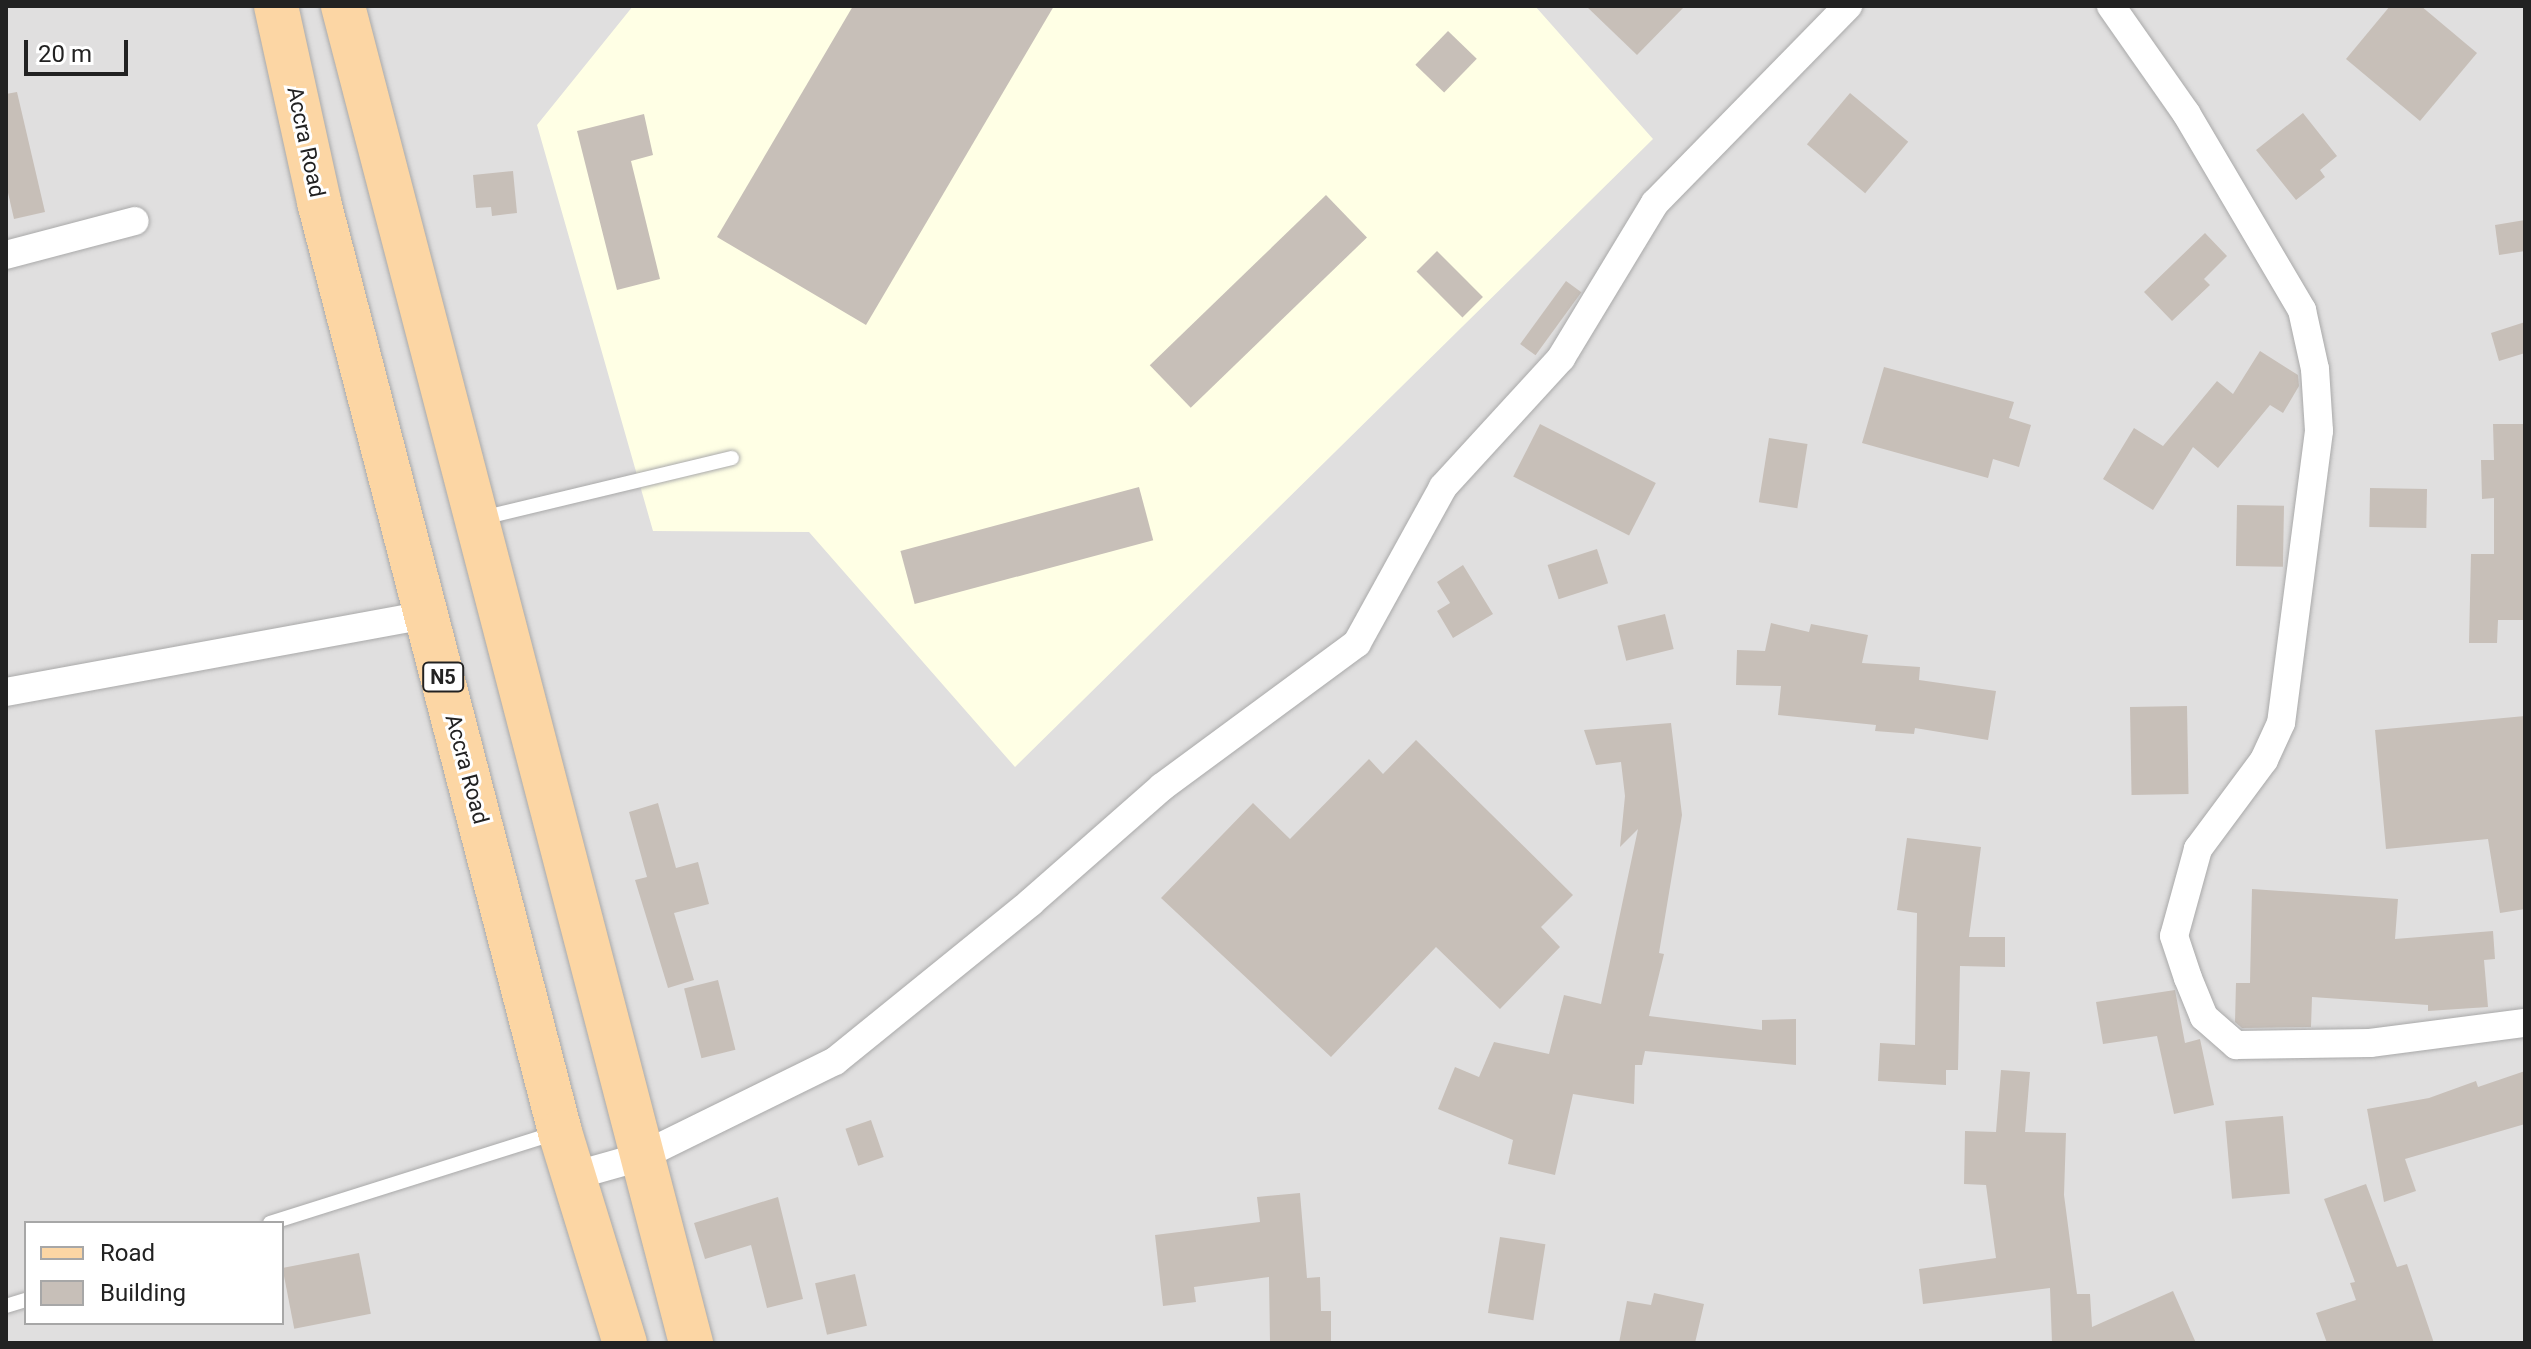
<!DOCTYPE html>
<style>
body{margin:0}
#map{position:relative;width:2531px;height:1349px;overflow:hidden;background:#f2efe9;font-family:Roboto,sans-serif}
div>[style]{position:absolute}
.residential>*{inset:0;background:#e0dfdf}
.education>*{inset:0;background:#ffffe5}
.building>*{inset:0;background:#c7bfb8;transform-origin:0 0}
.roads{filter:drop-shadow(0 0 2px #a9a9a9) drop-shadow(0 0 2px #a9a9a9)}
.lane>*{height:14px;margin:-7px;padding:0 7px;transform-origin:7px;border-radius:7px;background:#fff}
.street>*{height:28px;margin:-14px;padding:0 14px;transform-origin:14px;border-radius:14px;background:#fff}
.primary>*{height:44px;margin:-22px;padding:0 22px;transform-origin:22px;border-radius:22px;background:#fcd6a4}
span{translate:-50% -50%;white-space:nowrap;text-align:center;line-height:1.15;-webkit-text-stroke:6px #fff;paint-order:stroke}
.shield-label span{padding:2px 6px;background:#fff;border:2px solid;border-radius:6px;-webkit-text-stroke-width:0}
.shield-label{font-size:20px;color:#222;font-weight:700}
.street-label{font-size:22px;color:#222}
.frame{position:absolute;inset:0;border:8px solid #222;pointer-events:none}
.legend{position:absolute;left:24px;top:1221px;width:260px;height:104px;box-sizing:border-box;background:#fff;border:2px solid #a7a7a7;margin:0;padding:10px 14px;list-style:none;font-size:24px;color:#222}
.legend li{display:flex;align-items:center;gap:16px;height:40px}
.legend b{width:40px;border:2px solid #a7a7a7}
.scale{position:absolute;left:24px;top:40px;width:104px;height:36px;box-sizing:border-box;border:4px solid #222;border-top:0;padding-left:10px;font-size:24px;line-height:28px;white-space:nowrap;color:#222;-webkit-text-stroke:6px #fff;paint-order:stroke}
</style>
<div id="map">
<div class="residential">
<i style="clip-path:polygon(evenodd,6px 6px,2525px 6px,2525px 1343px,6px 1343px,6px 6px,26px 1223px,282px 1223px,282px 1323px,26px 1323px,26px 1223px)"></i>
</div>
<div class="education">
<i style="clip-path:polygon(633px 6px,1535px 6px,1653px 139px,1015px 767px,809px 532px,653px 531px,537px 125px)"></i>
</div>
<div class="building">
<i style="clip-path:polygon(853px 6px,1054px 6px,866px 325px,717px 237px)"></i>
<i style="clip-path:polygon(1586px 6px,1685px 6px,1637px 55px)"></i>
<i style="clip-path:polygon(2390px 6px,2421px 6px,2477px 53px,2420px 121px,2346px 59px)"></i>
<i style="left:1448px;top:31px;width:40px;height:47px;rotate:44deg"></i>
<i style="clip-path:polygon(17px 92px,45px 212px,14px 219px,6px 184px,6px 94px)"></i>
<i style="left:1850px;top:93px;width:76px;height:67px;rotate:40deg"></i>
<i style="clip-path:polygon(2303px 113px,2337px 156px,2320px 170px,2325px 177px,2296px 200px,2256px 150px)"></i>
<i style="clip-path:polygon(644px 114px,653px 155px,631px 161px,660px 279px,617px 290px,577px 131px)"></i>
<i style="clip-path:polygon(513px 171px,517px 213px,492px 216px,491px 207px,476px 208px,473px 175px)"></i>
<i style="left:1326px;top:195px;width:59px;height:245px;rotate:46deg"></i>
<i style="clip-path:polygon(2525px 220px,2525px 251px,2499px 255px,2495px 225px)"></i>
<i style="clip-path:polygon(2205px 233px,2227px 256px,2204px 279px,2210px 285px,2172px 321px,2144px 292px)"></i>
<i style="left:1437px;top:251px;width:65px;height:29px;rotate:45deg"></i>
<i style="left:1566px;top:281px;width:19px;height:78px;rotate:36deg"></i>
<i style="clip-path:polygon(2525px 322px,2525px 353px,2499px 361px,2491px 333px)"></i>
<i style="clip-path:polygon(2260px 351px,2298px 375px,2299px 386px,2283px 413px,2270px 405px,2218px 468px,2193px 447px,2153px 510px,2103px 479px,2134px 428px,2163px 446px,2217px 381px,2233px 394px)"></i>
<i style="clip-path:polygon(1884px 367px,2014px 402px,2009px 418px,2031px 425px,2019px 467px,1993px 459px,1988px 478px,1862px 443px)"></i>
<i style="left:1540px;top:424px;width:130px;height:59px;rotate:27deg"></i>
<i style="clip-path:polygon(2493px 424px,2525px 424px,2525px 620px,2498px 620px,2497px 643px,2469px 643px,2471px 554px,2494px 554px,2494px 498px,2482px 499px,2481px 460px,2494px 460px)"></i>
<i style="left:1769px;top:438px;width:39px;height:65px;rotate:9deg"></i>
<i style="left:1139px;top:487px;width:55px;height:247px;rotate:75deg"></i>
<i style="left:2370px;top:488px;width:57px;height:39px;rotate:1deg"></i>
<i style="left:2237px;top:505px;width:47px;height:61px;rotate:1deg"></i>
<i style="left:1597px;top:549px;width:36px;height:52px;rotate:72deg"></i>
<i style="clip-path:polygon(1463px 565px,1493px 614px,1453px 638px,1437px 611px,1450px 603px,1437px 582px)"></i>
<i style="left:1665px;top:614px;width:36px;height:49px;rotate:76deg"></i>
<i style="clip-path:polygon(1771px 623px,1809px 632px,1811px 624px,1868px 635px,1862px 663px,1920px 667px,1919px 680px,1996px 691px,1988px 740px,1915px 728px,1914px 734px,1875px 731px,1876px 725px,1778px 715px,1781px 686px,1736px 685px,1737px 650px,1765px 651px)"></i>
<i style="left:2187px;top:706px;width:88px;height:57px;rotate:89deg"></i>
<i style="clip-path:polygon(2525px 716px,2525px 909px,2500px 913px,2488px 839px,2386px 849px,2375px 730px)"></i>
<i style="clip-path:polygon(1671px 723px,1682px 815px,1659px 953px,1664px 954px,1649px 1016px,1762px 1030px,1762px 1020px,1796px 1019px,1796px 1065px,1645px 1051px,1642px 1065px,1635px 1065px,1634px 1104px,1573px 1094px,1555px 1175px,1508px 1164px,1513px 1140px,1438px 1109px,1455px 1067px,1479px 1077px,1494px 1042px,1549px 1054px,1564px 995px,1601px 1004px,1638px 829px,1620px 847px,1625px 796px,1621px 762px,1596px 765px,1584px 730px)"></i>
<i style="clip-path:polygon(1416px 740px,1573px 895px,1541px 927px,1560px 947px,1500px 1009px,1436px 947px,1331px 1057px,1161px 898px,1253px 803px,1290px 839px,1369px 759px,1383px 774px)"></i>
<i style="clip-path:polygon(658px 803px,676px 868px,698px 862px,709px 904px,674px 913px,694px 980px,668px 988px,635px 880px,647px 877px,629px 812px)"></i>
<i style="clip-path:polygon(1907px 838px,1981px 847px,1969px 937px,2005px 937px,2005px 967px,1960px 966px,1958px 1070px,1946px 1070px,1946px 1085px,1878px 1081px,1880px 1043px,1915px 1045px,1917px 913px,1897px 910px)"></i>
<i style="clip-path:polygon(2252px 889px,2398px 899px,2395px 939px,2493px 931px,2495px 959px,2484px 960px,2488px 1007px,2428px 1011px,2428px 1005px,2312px 997px,2311px 1027px,2242px 1028px,2235px 1022px,2236px 983px,2250px 983px)"></i>
<i style="left:718px;top:980px;width:72px;height:35px;rotate:76deg"></i>
<i style="clip-path:polygon(2175px 990px,2185px 1043px,2200px 1039px,2214px 1105px,2174px 1114px,2157px 1036px,2103px 1044px,2096px 1002px)"></i>
<i style="clip-path:polygon(2001px 1070px,2030px 1072px,2025px 1132px,2066px 1133px,2064px 1195px,2077px 1294px,2090px 1294px,2092px 1327px,2173px 1291px,2196px 1343px,2052px 1343px,2050px 1288px,1923px 1304px,1919px 1269px,1996px 1258px,1986px 1185px,1964px 1184px,1965px 1131px,1996px 1132px)"></i>
<i style="clip-path:polygon(2525px 1071px,2525px 1124px,2405px 1159px,2416px 1191px,2384px 1202px,2367px 1109px,2429px 1098px,2476px 1081px,2478px 1087px)"></i>
<i style="left:2283px;top:1116px;width:78px;height:58px;rotate:85deg"></i>
<i style="left:871px;top:1120px;width:39px;height:27px;rotate:71deg"></i>
<i style="clip-path:polygon(2366px 1184px,2397px 1267px,2407px 1264px,2434px 1343px,2327px 1343px,2316px 1313px,2356px 1300px,2350px 1283px,2355px 1282px,2324px 1199px)"></i>
<i style="clip-path:polygon(1300px 1193px,1307px 1278px,1320px 1277px,1321px 1311px,1331px 1311px,1331px 1343px,1270px 1343px,1269px 1277px,1194px 1287px,1196px 1302px,1163px 1306px,1155px 1235px,1260px 1222px,1257px 1197px)"></i>
<i style="clip-path:polygon(778px 1197px,803px 1299px,767px 1308px,751px 1245px,705px 1259px,694px 1223px)"></i>
<i style="left:1500px;top:1237px;width:46px;height:77px;rotate:9deg"></i>
<i style="left:359px;top:1253px;width:62px;height:78px;rotate:79deg"></i>
<i style="left:855px;top:1274px;width:53px;height:41px;rotate:77deg"></i>
<i style="clip-path:polygon(1654px 1293px,1704px 1304px,1695px 1343px,1619px 1343px,1627px 1301px,1651px 1305px)"></i>
</div>
<div class="roads">
<div class="lane">
<i style="left:482px;top:518px;width:257px;rotate:-13.5deg"></i>
<i style="left:270px;top:1223px;width:300px;rotate:-17.5deg"></i>
<i style="left:6px;top:1306px;width:21px;rotate:-17deg"></i>
</div>
<div class="street">
<i style="left:2111px;top:6px;width:131px;rotate:55deg"></i>
<i style="left:2186px;top:113px;width:229px;rotate:59.5deg"></i>
<i style="left:2302px;top:310px;width:60px;rotate:77.6deg"></i>
<i style="left:2315px;top:369px;width:62px;rotate:86.3deg"></i>
<i style="left:2319px;top:431px;width:294px;rotate:97.4deg"></i>
<i style="left:2281px;top:723px;width:41px;rotate:114.7deg"></i>
<i style="left:2264px;top:760px;width:111px;rotate:126.6deg"></i>
<i style="left:2198px;top:849px;width:90px;rotate:105.4deg"></i>
<i style="left:2174px;top:936px;width:44px;rotate:71.6deg"></i>
<i style="left:2188px;top:978px;width:42px;rotate:67.7deg"></i>
<i style="left:2204px;top:1017px;width:43px;rotate:41.2deg"></i>
<i style="left:2236px;top:1045px;width:134px;rotate:-0.9deg"></i>
<i style="left:2370px;top:1043px;width:156px;rotate:-7.4deg"></i>
<i style="left:6px;top:255px;width:133px;rotate:-14.8deg"></i>
<i style="left:6px;top:692px;width:428px;rotate:-10.4deg"></i>
<i style="left:573px;top:1176px;width:70px;rotate:-15.8deg"></i>
<i style="left:640px;top:1157px;width:217px;rotate:-26.2deg"></i>
<i style="left:835px;top:1061px;width:252px;rotate:-39deg"></i>
<i style="left:1031px;top:902px;width:174px;rotate:-41.3deg"></i>
<i style="left:1162px;top:787px;width:242px;rotate:-36.4deg"></i>
<i style="left:1357px;top:643px;width:178px;rotate:-61.1deg"></i>
<i style="left:1443px;top:487px;width:175px;rotate:-47.5deg"></i>
<i style="left:1561px;top:358px;width:181px;rotate:-58.8deg"></i>
<i style="left:1655px;top:203px;width:276px;rotate:-45.6deg"></i>
</div>
<div class="primary">
<i style="left:276px;top:6px;width:201px;rotate:77.6deg"></i>
<i style="left:319px;top:202px;width:961px;rotate:75.47deg"></i>
<i style="left:560px;top:1132px;width:221px;rotate:72.9deg"></i>
<i style="left:343px;top:6px;width:1382px;rotate:75.41deg"></i>
</div>
</div>
<div class="shield-label">
<span style="left:443px;top:677px">N5</span>
</div>
<div class="street-label">
<span style="left:306px;top:142px;rotate:78deg">Accra Road</span>
<span style="left:467px;top:769px;rotate:75deg">Accra Road</span>
</div>
<div class="frame"></div>
<ul class="legend">
<li><b style="height:10px;background:#fcd6a4"></b>Road</li>
<li><b style="height:22px;background:#c7bfb8"></b>Building</li>
</ul>
<div class="scale">20 m</div>
</div>
